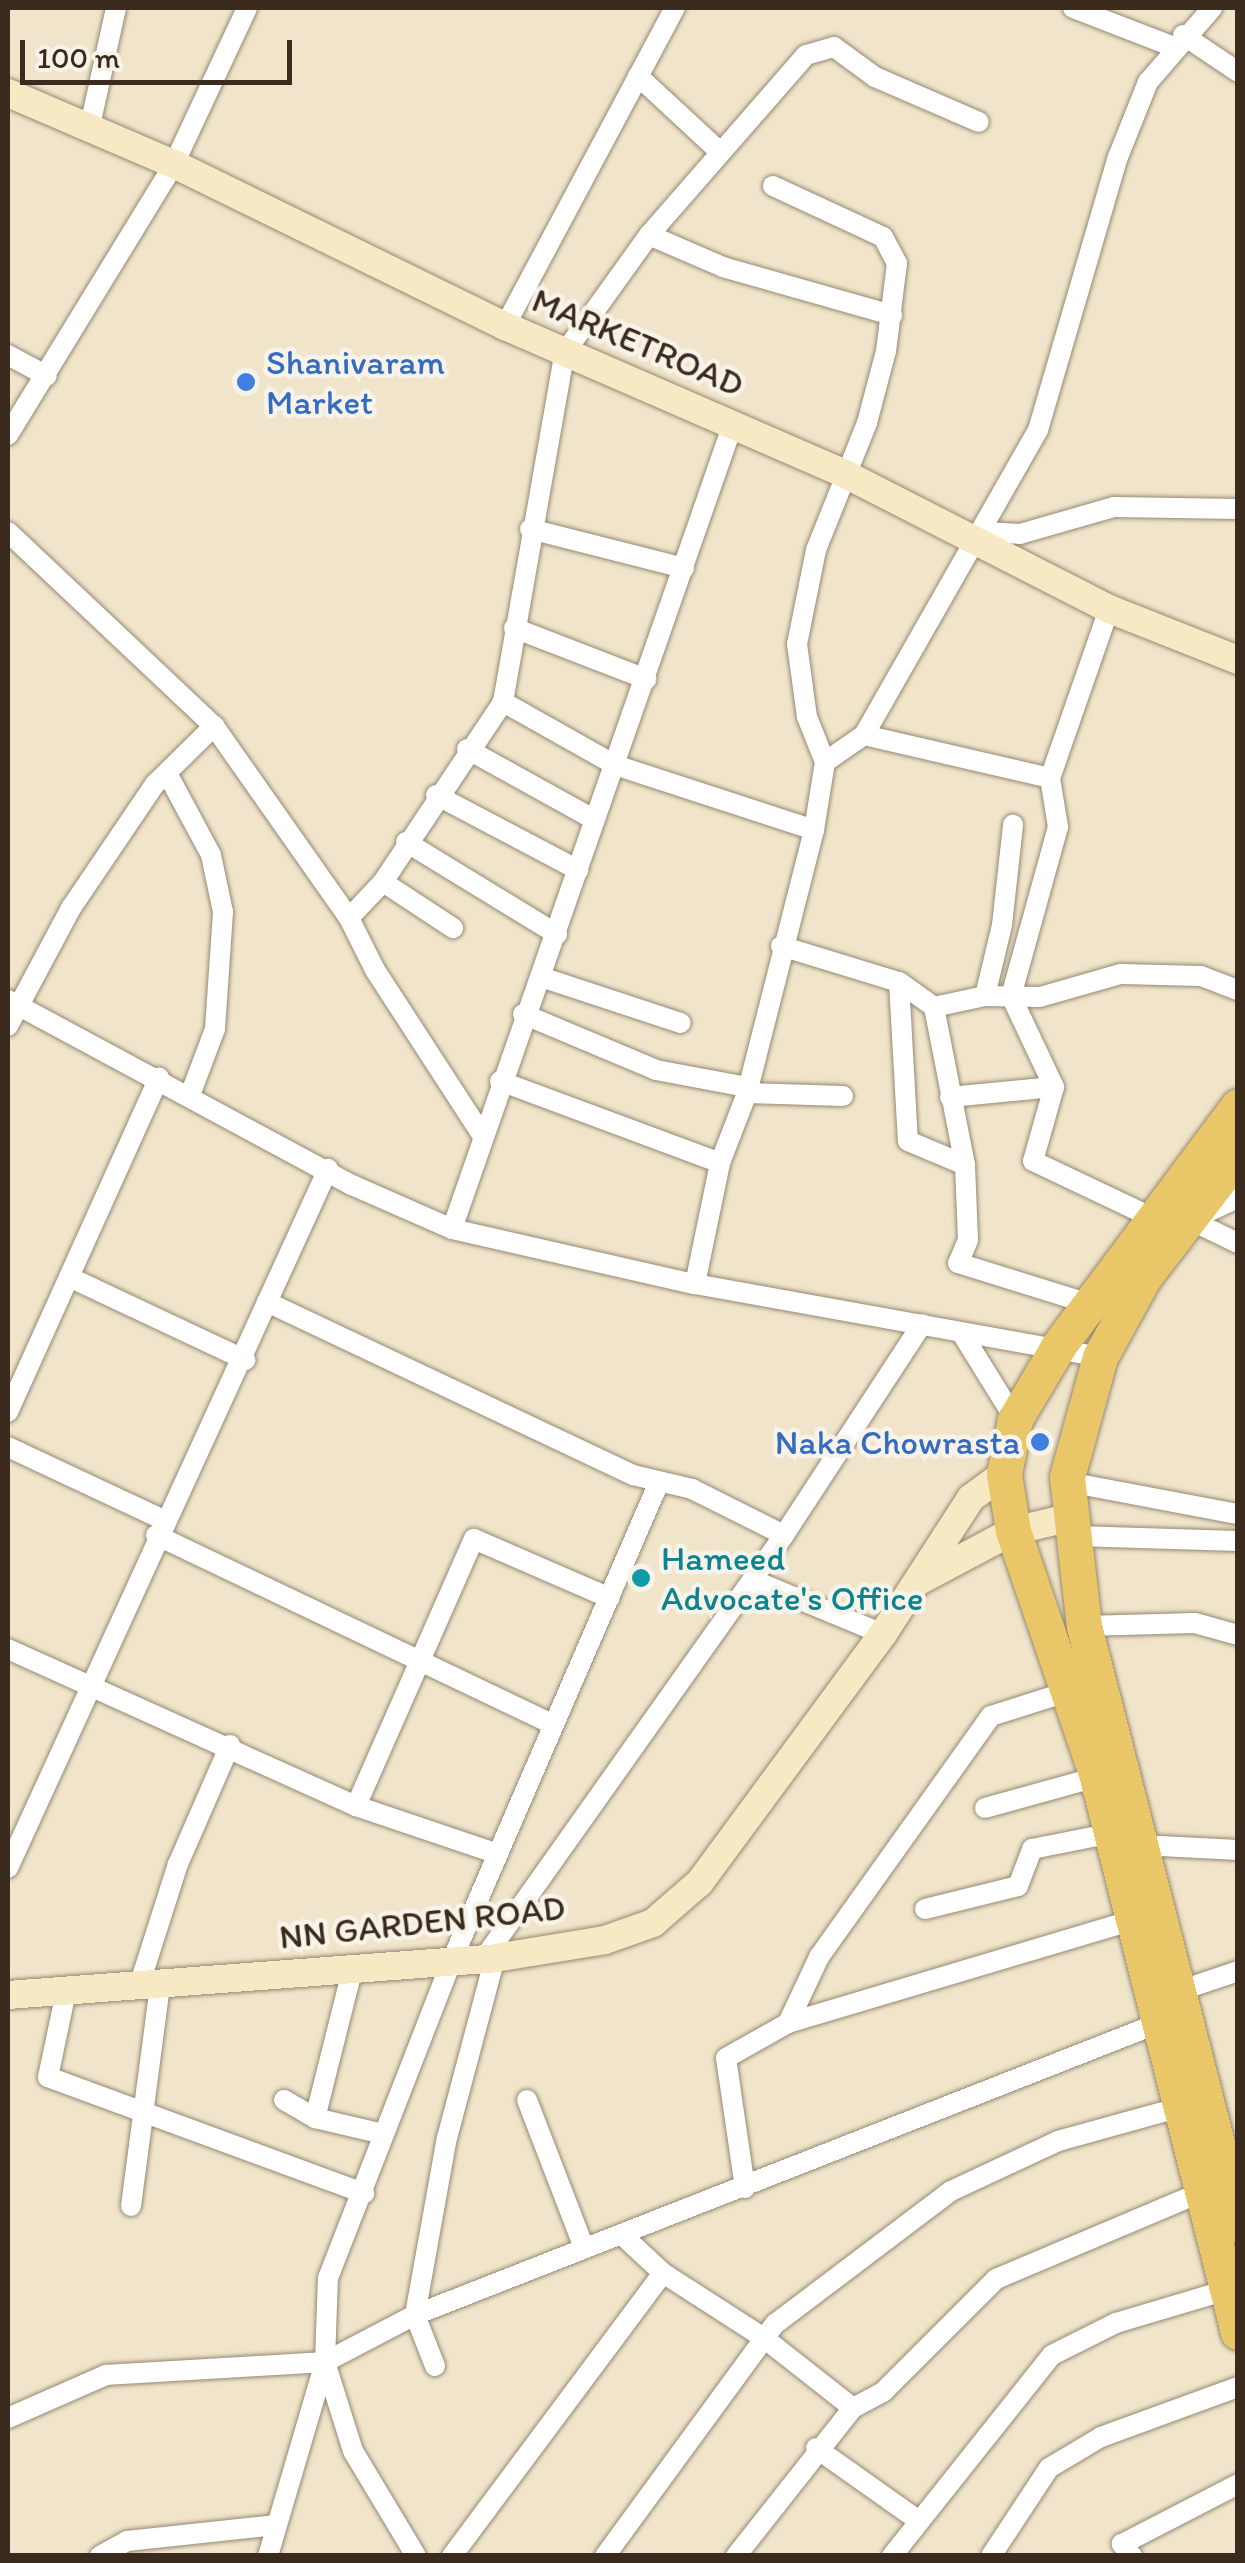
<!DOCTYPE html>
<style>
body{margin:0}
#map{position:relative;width:1245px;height:2563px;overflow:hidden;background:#f0e5ca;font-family:Itim,sans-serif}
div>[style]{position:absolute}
.roads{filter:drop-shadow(0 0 2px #968874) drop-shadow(0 0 2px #968874)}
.street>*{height:20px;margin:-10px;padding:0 10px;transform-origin:10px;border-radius:10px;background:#fff}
.secondary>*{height:28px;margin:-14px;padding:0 14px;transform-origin:14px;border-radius:14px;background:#f6e9c3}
.highway>*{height:35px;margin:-17.5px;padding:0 17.5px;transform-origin:17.5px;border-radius:17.5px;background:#e9c769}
.dots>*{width:28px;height:28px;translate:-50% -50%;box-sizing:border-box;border:5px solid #f7f3e8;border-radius:50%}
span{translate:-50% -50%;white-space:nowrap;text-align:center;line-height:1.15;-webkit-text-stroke:9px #f7f3e8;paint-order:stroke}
.street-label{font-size:35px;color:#3b2a1e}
.shop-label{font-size:35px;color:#366cbe}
.left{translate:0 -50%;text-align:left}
.right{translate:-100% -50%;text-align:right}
.culture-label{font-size:35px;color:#0d838f}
.frame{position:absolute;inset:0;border:10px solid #3b2a1e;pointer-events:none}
.scale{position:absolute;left:20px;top:40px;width:272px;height:45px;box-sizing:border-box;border:5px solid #3b2a1e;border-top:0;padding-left:12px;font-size:30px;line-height:35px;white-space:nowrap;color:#3b2a1e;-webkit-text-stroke:8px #f7f3e8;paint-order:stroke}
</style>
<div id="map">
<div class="roads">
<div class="street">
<i style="left:1073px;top:8px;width:108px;rotate:21.1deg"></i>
<i style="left:1183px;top:35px;width:66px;rotate:33.9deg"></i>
<i style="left:638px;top:76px;width:112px;rotate:42.8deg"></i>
<i style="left:89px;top:130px;width:125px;rotate:-77.5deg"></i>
<i style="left:773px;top:186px;width:121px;rotate:24.9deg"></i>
<i style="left:883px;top:237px;width:30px;rotate:62deg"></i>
<i style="left:897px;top:263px;width:89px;rotate:97.1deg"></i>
<i style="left:886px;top:351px;width:74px;rotate:104.8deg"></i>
<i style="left:867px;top:423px;width:137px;rotate:111.9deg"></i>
<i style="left:816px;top:550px;width:96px;rotate:101.4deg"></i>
<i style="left:797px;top:644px;width:74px;rotate:82.2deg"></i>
<i style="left:807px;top:717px;width:48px;rotate:68.2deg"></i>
<i style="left:649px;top:235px;width:81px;rotate:23.4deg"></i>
<i style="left:723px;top:267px;width:176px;rotate:15.9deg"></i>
<i style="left:505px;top:326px;width:361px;rotate:-61.9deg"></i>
<i style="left:8px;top:355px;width:44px;rotate:28.3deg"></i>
<i style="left:8px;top:435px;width:318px;rotate:-58.5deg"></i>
<i style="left:174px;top:164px;width:172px;rotate:-64.9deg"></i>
<i style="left:530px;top:529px;width:159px;rotate:14.2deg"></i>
<i style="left:8px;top:532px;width:283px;rotate:43.3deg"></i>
<i style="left:214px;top:726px;width:235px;rotate:54.9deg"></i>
<i style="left:349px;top:918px;width:58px;rotate:63.4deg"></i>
<i style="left:375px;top:970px;width:197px;rotate:57deg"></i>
<i style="left:984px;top:532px;width:36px;rotate:3deg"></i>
<i style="left:1020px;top:534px;width:98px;rotate:-16deg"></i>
<i style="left:1114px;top:507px;width:124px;rotate:0.9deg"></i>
<i style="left:1109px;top:609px;width:179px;rotate:109.2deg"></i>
<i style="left:1050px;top:778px;width:50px;rotate:80.7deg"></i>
<i style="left:1058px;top:827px;width:175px;rotate:105.5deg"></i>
<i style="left:1011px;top:996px;width:101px;rotate:64.7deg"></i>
<i style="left:1054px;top:1087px;width:77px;rotate:105.8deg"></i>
<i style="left:1033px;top:1161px;width:133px;rotate:25.4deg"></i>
<i style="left:514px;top:628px;width:142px;rotate:21.1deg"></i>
<i style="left:864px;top:735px;width:191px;rotate:13deg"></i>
<i style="left:467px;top:749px;width:146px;rotate:29deg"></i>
<i style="left:168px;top:775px;width:91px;rotate:61.7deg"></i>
<i style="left:211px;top:855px;width:58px;rotate:78.1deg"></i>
<i style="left:223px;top:912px;width:117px;rotate:93.9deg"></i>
<i style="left:215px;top:1029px;width:71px;rotate:110.7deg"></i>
<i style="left:436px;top:795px;width:161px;rotate:27.8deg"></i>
<i style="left:814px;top:830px;width:209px;rotate:-161.9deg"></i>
<i style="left:615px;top:765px;width:129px;rotate:-150.6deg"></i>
<i style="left:503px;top:702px;width:355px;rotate:-80deg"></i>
<i style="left:565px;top:352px;width:144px;rotate:-54.3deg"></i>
<i style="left:649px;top:235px;width:239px;rotate:-48.9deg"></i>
<i style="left:806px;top:55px;width:29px;rotate:-16deg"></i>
<i style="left:834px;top:47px;width:51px;rotate:36.2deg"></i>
<i style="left:875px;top:77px;width:113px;rotate:23.4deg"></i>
<i style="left:406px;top:842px;width:177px;rotate:31.4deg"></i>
<i style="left:383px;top:882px;width:84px;rotate:33.3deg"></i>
<i style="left:349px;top:918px;width:50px;rotate:-46.6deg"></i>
<i style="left:383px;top:882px;width:216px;rotate:-56.3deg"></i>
<i style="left:781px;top:946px;width:123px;rotate:17deg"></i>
<i style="left:899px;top:982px;width:43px;rotate:35.5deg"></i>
<i style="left:934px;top:1007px;width:52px;rotate:-12.2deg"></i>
<i style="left:985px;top:996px;width:55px;rotate:1deg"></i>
<i style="left:1040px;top:997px;width:84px;rotate:-15.9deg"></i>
<i style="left:1121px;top:974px;width:80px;rotate:1.4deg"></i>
<i style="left:1201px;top:976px;width:40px;rotate:21deg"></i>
<i style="left:541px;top:977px;width:147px;rotate:18.2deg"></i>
<i style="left:899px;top:982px;width:159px;rotate:86.8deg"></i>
<i style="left:908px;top:1141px;width:62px;rotate:22.8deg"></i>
<i style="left:985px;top:996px;width:73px;rotate:-76.5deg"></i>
<i style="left:1002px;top:925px;width:101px;rotate:-83.7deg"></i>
<i style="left:8px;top:1000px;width:391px;rotate:28.3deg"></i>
<i style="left:352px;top:1185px;width:109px;rotate:23.7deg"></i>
<i style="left:452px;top:1229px;width:249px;rotate:12.8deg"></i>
<i style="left:695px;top:1284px;width:412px;rotate:10.2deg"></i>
<i style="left:934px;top:1007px;width:161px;rotate:78.9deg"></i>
<i style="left:965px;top:1165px;width:75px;rotate:87.7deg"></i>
<i style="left:968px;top:1240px;width:25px;rotate:113deg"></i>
<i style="left:958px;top:1263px;width:138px;rotate:17.3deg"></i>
<i style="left:523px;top:1014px;width:144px;rotate:22.8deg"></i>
<i style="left:656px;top:1070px;width:93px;rotate:10.6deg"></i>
<i style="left:8px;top:1026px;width:134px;rotate:-61.9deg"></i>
<i style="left:71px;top:908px;width:150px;rotate:-55.9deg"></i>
<i style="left:155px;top:784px;width:83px;rotate:-44.5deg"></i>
<i style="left:500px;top:1081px;width:235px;rotate:20.4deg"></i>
<i style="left:747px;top:1093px;width:96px;rotate:1.8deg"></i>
<i style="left:950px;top:1097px;width:104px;rotate:-5.5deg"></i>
<i style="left:1197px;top:1217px;width:45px;rotate:-24.9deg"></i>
<i style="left:1190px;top:1220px;width:53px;rotate:25.6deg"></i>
<i style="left:452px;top:1229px;width:853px;rotate:-70.76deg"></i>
<i style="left:69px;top:1277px;width:195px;rotate:25.2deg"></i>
<i style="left:695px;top:1284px;width:124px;rotate:-78.3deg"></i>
<i style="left:720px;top:1163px;width:75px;rotate:-68.9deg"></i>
<i style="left:747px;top:1093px;width:271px;rotate:-75.7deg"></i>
<i style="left:814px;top:830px;width:69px;rotate:-80.8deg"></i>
<i style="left:825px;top:762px;width:47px;rotate:-34.7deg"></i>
<i style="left:864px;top:735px;width:351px;rotate:-60.3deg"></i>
<i style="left:1038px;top:430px;width:284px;rotate:-73.7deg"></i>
<i style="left:1118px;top:157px;width:81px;rotate:-68.2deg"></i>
<i style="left:1148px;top:82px;width:98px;rotate:-49.1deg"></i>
<i style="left:267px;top:1302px;width:405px;rotate:25.3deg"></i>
<i style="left:633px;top:1475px;width:61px;rotate:13.3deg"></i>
<i style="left:692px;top:1489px;width:103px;rotate:26.6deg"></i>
<i style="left:961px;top:1332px;width:102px;rotate:58.2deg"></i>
<i style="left:8px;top:1412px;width:367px;rotate:-65.7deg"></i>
<i style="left:8px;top:1447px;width:172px;rotate:25.1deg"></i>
<i style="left:1068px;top:1482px;width:173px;rotate:10.7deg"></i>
<i style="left:156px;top:1535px;width:437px;rotate:25.5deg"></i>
<i style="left:1075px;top:1536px;width:163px;rotate:1.8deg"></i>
<i style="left:753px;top:1580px;width:141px;rotate:22.6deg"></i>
<i style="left:1084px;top:1626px;width:111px;rotate:-1.5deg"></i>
<i style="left:1195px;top:1623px;width:45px;rotate:15.6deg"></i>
<i style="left:8px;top:1649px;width:382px;rotate:24.3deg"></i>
<i style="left:356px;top:1806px;width:150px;rotate:18.7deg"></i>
<i style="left:356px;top:1806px;width:292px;rotate:-66.2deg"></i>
<i style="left:474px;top:1539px;width:148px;rotate:23.5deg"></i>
<i style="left:985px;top:1808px;width:116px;rotate:-15.5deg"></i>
<i style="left:1141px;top:1845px;width:97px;rotate:3deg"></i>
<i style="left:8px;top:1868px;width:769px;rotate:-65.4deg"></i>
<i style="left:925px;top:1909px;width:96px;rotate:-13.9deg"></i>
<i style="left:1018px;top:1886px;width:40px;rotate:-69deg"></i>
<i style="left:1032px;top:1849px;width:82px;rotate:-11.3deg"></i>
<i style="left:485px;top:1957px;width:517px;rotate:-54.68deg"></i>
<i style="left:784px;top:1535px;width:252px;rotate:-56.8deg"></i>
<i style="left:353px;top:1967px;width:156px;rotate:104.1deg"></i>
<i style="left:315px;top:2118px;width:70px;rotate:13.2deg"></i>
<i style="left:139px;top:1986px;width:128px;rotate:-72.3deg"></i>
<i style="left:178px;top:1864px;width:130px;rotate:-66.4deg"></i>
<i style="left:67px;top:1987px;width:92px;rotate:101.9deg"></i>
<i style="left:48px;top:2077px;width:337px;rotate:20.2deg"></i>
<i style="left:1176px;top:1992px;width:65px;rotate:-18.7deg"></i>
<i style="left:788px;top:2023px;width:360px;rotate:-16.6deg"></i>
<i style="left:284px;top:2100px;width:36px;rotate:30deg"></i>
<i style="left:527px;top:2100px;width:159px;rotate:68.9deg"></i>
<i style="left:745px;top:2188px;width:131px;rotate:-98.3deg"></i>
<i style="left:726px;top:2058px;width:71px;rotate:-29.4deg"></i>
<i style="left:788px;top:2023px;width:73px;rotate:-64.8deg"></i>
<i style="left:819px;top:1957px;width:296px;rotate:-54.5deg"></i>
<i style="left:991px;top:1716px;width:83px;rotate:-17.6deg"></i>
<i style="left:131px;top:2206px;width:222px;rotate:-82.5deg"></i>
<i style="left:663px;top:2273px;width:120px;rotate:32.8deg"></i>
<i style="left:764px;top:2338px;width:113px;rotate:38.2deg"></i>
<i style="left:325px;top:2362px;width:93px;rotate:72.5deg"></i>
<i style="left:353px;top:2451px;width:122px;rotate:59deg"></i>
<i style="left:435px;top:2366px;width:55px;rotate:-111.4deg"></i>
<i style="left:415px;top:2315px;width:180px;rotate:-79.8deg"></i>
<i style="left:447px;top:2138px;width:186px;rotate:-75.1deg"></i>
<i style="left:8px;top:2418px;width:107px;rotate:-23.7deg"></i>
<i style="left:106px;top:2375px;width:219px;rotate:-3.4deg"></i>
<i style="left:325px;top:2362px;width:102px;rotate:-27.6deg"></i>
<i style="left:415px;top:2315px;width:799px;rotate:-21.43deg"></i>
<i style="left:816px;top:2448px;width:126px;rotate:35.3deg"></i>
<i style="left:100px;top:2556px;width:31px;rotate:-29deg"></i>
<i style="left:127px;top:2541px;width:150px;rotate:-6.1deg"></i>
<i style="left:268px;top:2556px;width:202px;rotate:-73.6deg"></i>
<i style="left:325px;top:2362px;width:84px;rotate:-88deg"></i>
<i style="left:328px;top:2278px;width:341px;rotate:-68.7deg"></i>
<i style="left:452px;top:1960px;width:521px;rotate:-66.58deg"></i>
<i style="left:452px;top:2556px;width:353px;rotate:-53.3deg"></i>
<i style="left:663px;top:2273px;width:57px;rotate:-137.1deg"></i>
<i style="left:605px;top:2556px;width:288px;rotate:-53.8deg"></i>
<i style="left:775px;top:2324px;width:221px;rotate:-37.1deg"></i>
<i style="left:951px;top:2191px;width:118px;rotate:-25deg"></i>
<i style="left:1058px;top:2141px;width:128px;rotate:-15.5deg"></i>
<i style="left:736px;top:2556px;width:189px;rotate:-51.7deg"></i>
<i style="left:853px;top:2408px;width:34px;rotate:-28deg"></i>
<i style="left:883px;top:2392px;width:160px;rotate:-45deg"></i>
<i style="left:996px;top:2279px;width:224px;rotate:-22.9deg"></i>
<i style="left:892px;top:2556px;width:257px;rotate:-51.5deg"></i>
<i style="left:1052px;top:2355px;width:72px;rotate:-26.6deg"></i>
<i style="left:1116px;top:2323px;width:116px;rotate:-16.6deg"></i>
<i style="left:991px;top:2556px;width:105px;rotate:-56.6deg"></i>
<i style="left:1049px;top:2468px;width:61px;rotate:-30.8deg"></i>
<i style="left:1101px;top:2437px;width:146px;rotate:-20.1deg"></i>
<i style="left:1132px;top:2556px;width:16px;rotate:-130deg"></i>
<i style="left:1122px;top:2544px;width:131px;rotate:-27.3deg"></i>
</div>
<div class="secondary">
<i style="left:8px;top:93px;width:181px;rotate:23.2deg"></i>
<i style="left:174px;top:164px;width:369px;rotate:26.1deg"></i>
<i style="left:505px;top:326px;width:373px;rotate:23.5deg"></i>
<i style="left:847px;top:475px;width:294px;rotate:27.1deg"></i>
<i style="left:1109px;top:609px;width:139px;rotate:21.6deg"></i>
<i style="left:919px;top:1581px;width:106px;rotate:-28deg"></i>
<i style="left:1013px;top:1531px;width:61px;rotate:-13.3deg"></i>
<i style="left:8px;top:1995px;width:488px;rotate:-4.3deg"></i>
<i style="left:495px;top:1958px;width:111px;rotate:-9.3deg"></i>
<i style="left:605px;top:1940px;width:51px;rotate:-19.5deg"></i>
<i style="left:653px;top:1923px;width:62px;rotate:-41.1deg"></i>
<i style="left:700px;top:1882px;width:308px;rotate:-53.6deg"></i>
<i style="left:883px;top:1634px;width:162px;rotate:-57.1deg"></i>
<i style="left:971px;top:1498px;width:41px;rotate:-36deg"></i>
</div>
<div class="highway">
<i style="left:1238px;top:1106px;width:301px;rotate:126.8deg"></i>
<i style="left:1058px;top:1347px;width:84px;rotate:120.8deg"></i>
<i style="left:1015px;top:1419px;width:56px;rotate:101.3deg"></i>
<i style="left:1004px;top:1474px;width:58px;rotate:81deg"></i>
<i style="left:1013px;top:1531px;width:260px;rotate:71.1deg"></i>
<i style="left:1097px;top:1777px;width:573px;rotate:75.75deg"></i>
<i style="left:1238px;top:1155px;width:154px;rotate:127.6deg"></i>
<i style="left:1144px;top:1277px;width:91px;rotate:118.8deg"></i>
<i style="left:1100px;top:1357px;width:124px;rotate:105.4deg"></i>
<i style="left:1067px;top:1477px;width:150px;rotate:83.5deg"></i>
<i style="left:1084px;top:1626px;width:618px;rotate:75.58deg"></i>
</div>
</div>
<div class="dots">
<i style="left:246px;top:382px;background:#3f7fe0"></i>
<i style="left:1040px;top:1442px;background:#3f7fe0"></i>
<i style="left:641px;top:1578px;background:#0f9aa8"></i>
</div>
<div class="street-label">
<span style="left:638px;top:342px;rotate:23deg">MARKETROAD</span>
<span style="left:422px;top:1922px;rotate:-6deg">NN GARDEN ROAD</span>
</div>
<div class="shop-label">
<span class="left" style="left:266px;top:382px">Shanivaram<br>Market</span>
<span class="right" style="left:1020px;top:1442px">Naka Chowrasta</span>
</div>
<div class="culture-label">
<span class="left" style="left:661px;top:1578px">Hameed<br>Advocate's Office</span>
</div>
<div class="frame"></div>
<div class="scale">100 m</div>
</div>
